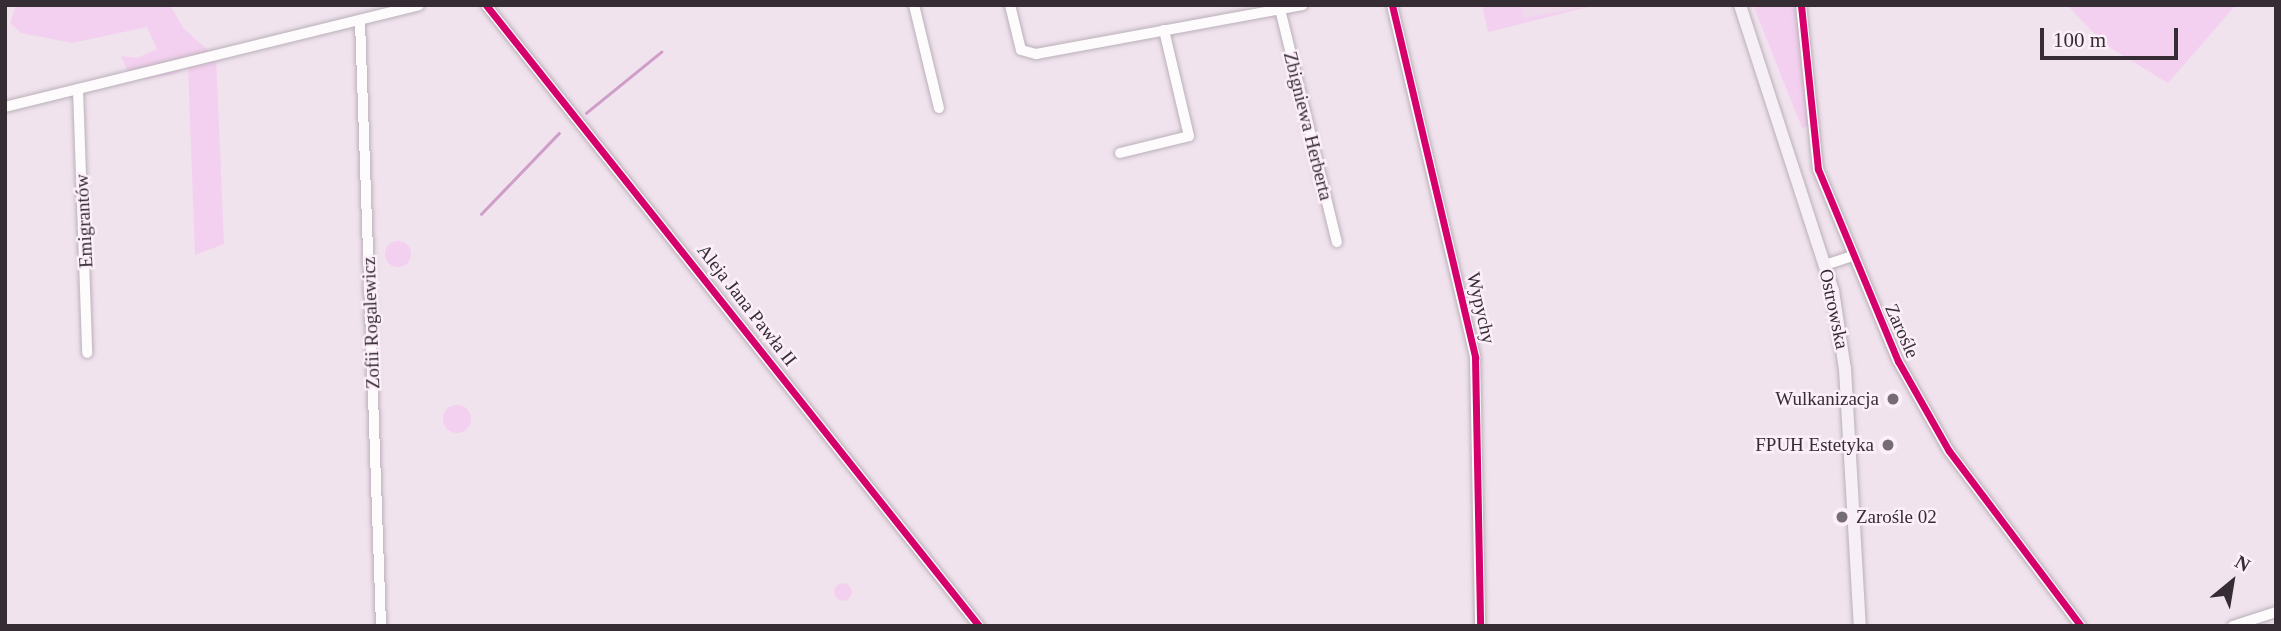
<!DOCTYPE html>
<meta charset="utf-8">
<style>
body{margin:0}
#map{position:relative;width:2281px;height:631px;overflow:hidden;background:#f0e3ee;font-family:"Times New Roman",serif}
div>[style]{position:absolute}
.built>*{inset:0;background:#efdaec}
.green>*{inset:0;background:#f3d0ef}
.round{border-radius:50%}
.stream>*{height:2.5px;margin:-1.25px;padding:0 1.25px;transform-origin:1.25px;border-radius:1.25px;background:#ce9ec9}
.roads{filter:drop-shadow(0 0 2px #bab0b9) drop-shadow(0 0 2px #bab0b9)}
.minor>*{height:10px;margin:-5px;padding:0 5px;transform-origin:5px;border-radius:5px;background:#fdfbfc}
.major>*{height:12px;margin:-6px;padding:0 6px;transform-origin:6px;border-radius:6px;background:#f7eff6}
.cycleway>*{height:7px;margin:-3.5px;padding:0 3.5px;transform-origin:3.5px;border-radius:3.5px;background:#d6006c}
.dots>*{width:19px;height:19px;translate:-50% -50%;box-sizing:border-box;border:4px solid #fceffa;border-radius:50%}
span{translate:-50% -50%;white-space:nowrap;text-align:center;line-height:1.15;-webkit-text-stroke:5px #fceffa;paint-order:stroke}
.street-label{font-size:19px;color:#352c34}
.poi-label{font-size:19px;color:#352c34}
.right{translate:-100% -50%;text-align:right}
.left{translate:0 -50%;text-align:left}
.frame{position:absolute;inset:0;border:7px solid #352c34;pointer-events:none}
.north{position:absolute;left:2197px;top:547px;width:70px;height:70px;-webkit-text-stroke:5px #fceffa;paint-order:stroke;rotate:30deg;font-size:19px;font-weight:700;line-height:28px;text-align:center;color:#352c34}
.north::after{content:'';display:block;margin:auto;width:24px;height:32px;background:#352c34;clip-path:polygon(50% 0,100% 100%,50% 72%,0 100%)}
.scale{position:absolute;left:2040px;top:28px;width:138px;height:32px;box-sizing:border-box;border:4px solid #352c34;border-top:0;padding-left:9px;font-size:21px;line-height:24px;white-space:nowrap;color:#352c34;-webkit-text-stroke:5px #fceffa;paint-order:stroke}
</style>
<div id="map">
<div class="built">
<i style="clip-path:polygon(1482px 5px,1596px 5px,1488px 32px)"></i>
</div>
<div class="green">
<i style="clip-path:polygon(16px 5px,170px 5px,184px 29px,216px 57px,224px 244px,195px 255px,188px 65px,176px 74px,132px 81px,121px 56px,137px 58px,157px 49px,147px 27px,72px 43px,21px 33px,10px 23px)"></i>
<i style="clip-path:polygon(1482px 5px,1520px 5px,1524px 18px,1596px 5px,1488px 32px)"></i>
<i style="clip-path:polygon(1753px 5px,1802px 5px,1810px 125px,1802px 128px)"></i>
<i style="clip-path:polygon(2067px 5px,2236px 5px,2168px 83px,2104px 44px)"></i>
<i class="round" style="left:385px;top:241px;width:26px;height:26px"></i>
<i class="round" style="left:443px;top:405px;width:28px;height:28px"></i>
<i class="round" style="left:834px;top:583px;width:18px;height:18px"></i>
</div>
<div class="stream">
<i style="left:586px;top:113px;width:97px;rotate:-39.1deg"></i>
<i style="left:481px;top:214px;width:112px;rotate:-46.1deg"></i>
</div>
<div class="roads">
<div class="minor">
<i style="left:486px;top:5px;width:793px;rotate:51.55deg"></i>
<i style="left:914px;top:5px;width:106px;rotate:76.4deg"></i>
<i style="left:1010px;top:5px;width:46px;rotate:76.3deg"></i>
<i style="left:1021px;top:50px;width:16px;rotate:15deg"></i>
<i style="left:1036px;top:54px;width:271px;rotate:-10.4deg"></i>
<i style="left:1392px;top:5px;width:362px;rotate:76.7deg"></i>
<i style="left:1475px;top:357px;width:269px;rotate:88.9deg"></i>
<i style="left:1801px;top:5px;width:165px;rotate:84.1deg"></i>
<i style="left:1818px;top:169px;width:208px;rotate:67.4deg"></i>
<i style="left:1898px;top:361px;width:103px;rotate:60.5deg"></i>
<i style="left:1949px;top:451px;width:219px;rotate:53deg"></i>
<i style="left:1280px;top:9px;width:240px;rotate:76.3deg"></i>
<i style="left:360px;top:21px;width:605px;rotate:88.01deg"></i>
<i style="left:78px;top:89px;width:264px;rotate:88deg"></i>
<i style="left:5px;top:107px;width:426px;rotate:-13.8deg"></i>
<i style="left:1120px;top:153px;width:71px;rotate:-13.8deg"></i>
<i style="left:1189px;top:136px;width:109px;rotate:-103.3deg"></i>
<i style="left:1825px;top:265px;width:28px;rotate:-18deg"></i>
<i style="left:2233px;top:626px;width:45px;rotate:-18deg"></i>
</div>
<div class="major">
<i style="left:1740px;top:5px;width:301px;rotate:72deg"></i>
<i style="left:1833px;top:291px;width:79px;rotate:81.3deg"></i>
<i style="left:1845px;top:369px;width:257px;rotate:86.7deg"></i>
</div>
</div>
<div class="cycleway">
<i style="left:486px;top:5px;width:793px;rotate:51.55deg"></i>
<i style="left:1392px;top:5px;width:362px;rotate:76.7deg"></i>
<i style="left:1475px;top:357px;width:269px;rotate:88.9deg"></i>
<i style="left:1801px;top:5px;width:165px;rotate:84.1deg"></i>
<i style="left:1818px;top:169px;width:208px;rotate:67.4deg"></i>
<i style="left:1898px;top:361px;width:103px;rotate:60.5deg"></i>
<i style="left:1949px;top:451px;width:219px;rotate:53deg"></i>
</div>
<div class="dots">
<i style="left:1893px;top:399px;background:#766c75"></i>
<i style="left:1888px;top:445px;background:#766c75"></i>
<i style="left:1842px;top:517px;background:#766c75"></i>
</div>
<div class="street-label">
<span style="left:1308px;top:126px;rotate:76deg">Zbigniewa Herberta</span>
<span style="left:84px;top:221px;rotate:-93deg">Emigrantów</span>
<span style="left:747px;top:305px;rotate:52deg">Aleja Jana Pawła II</span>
<span style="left:1481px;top:308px;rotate:77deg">Wypychy</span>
<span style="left:1834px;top:309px;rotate:78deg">Ostrowska</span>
<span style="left:371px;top:323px;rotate:-92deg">Zofii Rogalewicz</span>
<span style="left:1902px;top:331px;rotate:66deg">Zarośle</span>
</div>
<div class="poi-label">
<span class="right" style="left:1879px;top:399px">Wulkanizacja</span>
<span class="right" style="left:1874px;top:445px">FPUH Estetyka</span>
<span class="left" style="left:1856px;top:517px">Zarośle 02</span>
</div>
<div class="frame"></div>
<div class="north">N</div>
<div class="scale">100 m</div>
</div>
